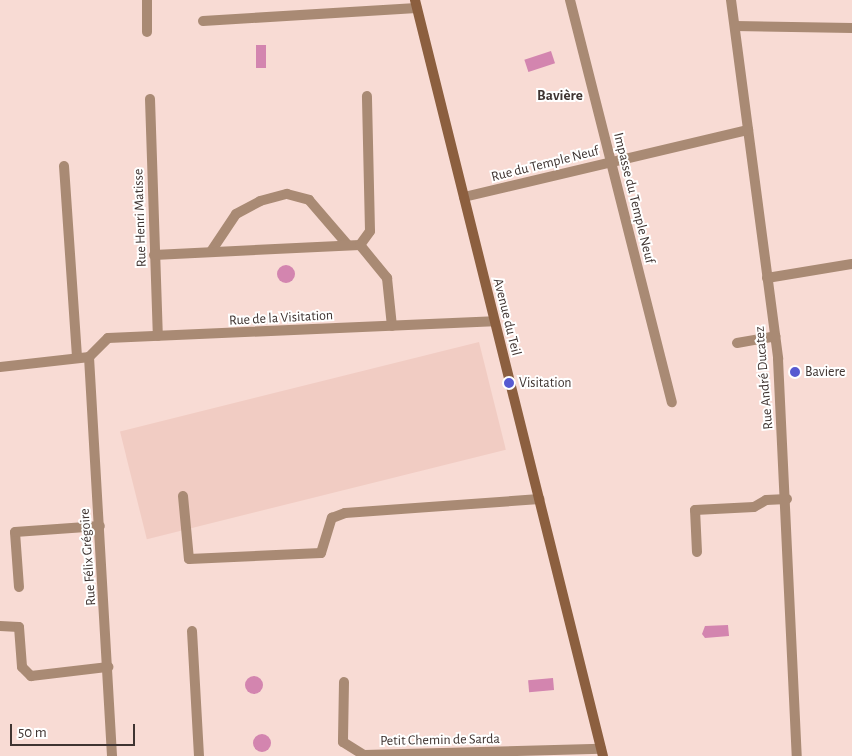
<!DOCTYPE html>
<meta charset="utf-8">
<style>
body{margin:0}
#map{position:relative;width:852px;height:756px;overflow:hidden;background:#f8dbd4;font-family:"Alegreya Sans",sans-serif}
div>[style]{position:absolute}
.built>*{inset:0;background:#f1ccc3;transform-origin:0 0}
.water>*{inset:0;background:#d385af;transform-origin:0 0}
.round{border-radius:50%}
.lane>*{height:10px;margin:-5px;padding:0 5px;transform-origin:5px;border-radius:5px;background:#a98a74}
.street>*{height:10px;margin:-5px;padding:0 5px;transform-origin:5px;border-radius:5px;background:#a98a74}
.secondary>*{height:10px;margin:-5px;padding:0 5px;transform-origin:5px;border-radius:5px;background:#8c5f3f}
.dots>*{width:14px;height:14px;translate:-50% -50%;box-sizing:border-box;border:2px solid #fff;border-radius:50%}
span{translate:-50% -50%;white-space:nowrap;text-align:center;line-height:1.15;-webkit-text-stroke:4px #fff;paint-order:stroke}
.street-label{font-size:14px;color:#3f3431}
.poi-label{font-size:14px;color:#3f3431}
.left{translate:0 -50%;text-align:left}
.neighbourhood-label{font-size:15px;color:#3f3431;font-weight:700}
.scale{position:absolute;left:10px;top:724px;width:125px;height:22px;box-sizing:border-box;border:2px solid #3f3431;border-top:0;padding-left:6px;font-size:15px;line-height:18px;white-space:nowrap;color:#3f3431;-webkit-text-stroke:4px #fff;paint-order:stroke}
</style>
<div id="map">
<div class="built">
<i style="left:479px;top:342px;width:111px;height:370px;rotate:76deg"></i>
</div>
<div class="water">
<i style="left:256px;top:45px;width:10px;height:23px"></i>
<i style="left:551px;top:51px;width:13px;height:28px;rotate:72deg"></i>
<i class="round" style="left:277px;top:265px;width:18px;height:18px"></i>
<i style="clip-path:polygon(728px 625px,729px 636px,705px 638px,702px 634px,705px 626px)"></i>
<i class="round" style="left:245px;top:676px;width:18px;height:18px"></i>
<i style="left:553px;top:678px;width:12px;height:25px;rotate:85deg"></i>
<i class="round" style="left:253px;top:734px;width:18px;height:18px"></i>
</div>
<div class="lane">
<i style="left:203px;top:21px;width:214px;rotate:-3.5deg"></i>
<i style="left:735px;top:26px;width:117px;rotate:1deg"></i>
<i style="left:360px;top:245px;width:17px;rotate:-54deg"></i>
<i style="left:370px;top:231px;width:135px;rotate:-91.3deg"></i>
<i style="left:183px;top:496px;width:63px;rotate:84.6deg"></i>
<i style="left:189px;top:559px;width:132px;rotate:-2.6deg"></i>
<i style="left:321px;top:553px;width:37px;rotate:-73deg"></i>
<i style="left:332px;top:518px;width:14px;rotate:-21deg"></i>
<i style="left:345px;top:513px;width:195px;rotate:-4.1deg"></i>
<i style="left:697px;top:552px;width:42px;rotate:-92.7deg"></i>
<i style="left:695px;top:510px;width:59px;rotate:-2.9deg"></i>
<i style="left:754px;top:507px;width:14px;rotate:-30deg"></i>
<i style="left:766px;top:500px;width:21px;rotate:-3deg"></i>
<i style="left:19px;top:587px;width:55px;rotate:-94.2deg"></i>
<i style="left:15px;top:532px;width:85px;rotate:-4deg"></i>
<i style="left:0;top:626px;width:19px;rotate:3deg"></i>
<i style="left:19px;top:627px;width:40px;rotate:85.7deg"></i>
<i style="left:22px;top:667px;width:13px;rotate:45deg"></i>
<i style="left:31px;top:676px;width:78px;rotate:-6.7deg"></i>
</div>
<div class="street">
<i style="left:147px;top:0;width:32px;rotate:90deg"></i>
<i style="left:570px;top:0;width:415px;rotate:75.8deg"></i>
<i style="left:731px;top:0;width:362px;rotate:82.5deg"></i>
<i style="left:778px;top:359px;width:397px;rotate:87.3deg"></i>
<i style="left:150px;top:99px;width:237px;rotate:88.1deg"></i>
<i style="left:64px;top:166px;width:192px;rotate:86.1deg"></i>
<i style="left:464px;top:197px;width:292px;rotate:-13.3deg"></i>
<i style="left:212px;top:250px;width:43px;rotate:-56.3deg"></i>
<i style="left:236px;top:214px;width:27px;rotate:-28deg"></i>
<i style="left:260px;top:201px;width:28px;rotate:-15deg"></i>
<i style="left:287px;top:194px;width:23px;rotate:15deg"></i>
<i style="left:309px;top:200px;width:58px;rotate:49.2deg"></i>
<i style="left:154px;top:255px;width:206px;rotate:-2.8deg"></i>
<i style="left:360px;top:245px;width:43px;rotate:50.7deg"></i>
<i style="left:387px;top:278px;width:48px;rotate:84.1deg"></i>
<i style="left:767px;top:278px;width:86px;rotate:-9.4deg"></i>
<i style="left:737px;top:343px;width:39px;rotate:-10deg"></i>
<i style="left:89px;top:357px;width:400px;rotate:86.7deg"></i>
<i style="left:0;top:367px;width:90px;rotate:-6.4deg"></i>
<i style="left:89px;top:357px;width:27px;rotate:-45deg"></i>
<i style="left:108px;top:338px;width:386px;rotate:-2.5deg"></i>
<i style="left:192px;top:631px;width:125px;rotate:86.8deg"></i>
<i style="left:344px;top:682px;width:60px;rotate:91deg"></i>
<i style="left:343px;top:742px;width:25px;rotate:32deg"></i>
<i style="left:364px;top:755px;width:237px;rotate:-1.5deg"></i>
</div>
<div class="secondary">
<i style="left:415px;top:0;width:779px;rotate:76.04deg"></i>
</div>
<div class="dots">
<i style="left:795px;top:372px;background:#575ad1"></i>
<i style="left:509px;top:383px;background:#575ad1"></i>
</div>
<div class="street-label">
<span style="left:545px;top:164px;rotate:-14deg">Rue du Temple Neuf</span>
<span style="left:634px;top:198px;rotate:76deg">Impasse du Temple Neuf</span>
<span style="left:140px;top:218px;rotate:-92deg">Rue Henri Matisse</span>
<span style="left:507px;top:317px;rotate:76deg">Avenue du Teil</span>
<span style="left:281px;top:318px;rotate:-3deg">Rue de la Visitation</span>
<span style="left:764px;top:378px;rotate:-95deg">Rue André Ducatez</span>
<span style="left:88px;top:557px;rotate:-94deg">Rue Félix Grégoire</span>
<span style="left:440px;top:740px;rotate:-1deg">Petit Chemin de Sarda</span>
</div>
<div class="poi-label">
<span class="left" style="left:805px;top:372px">Baviere</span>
<span class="left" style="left:519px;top:383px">Visitation</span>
</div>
<div class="neighbourhood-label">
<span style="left:560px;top:96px">Bavière</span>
</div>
<div class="scale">50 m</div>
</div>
